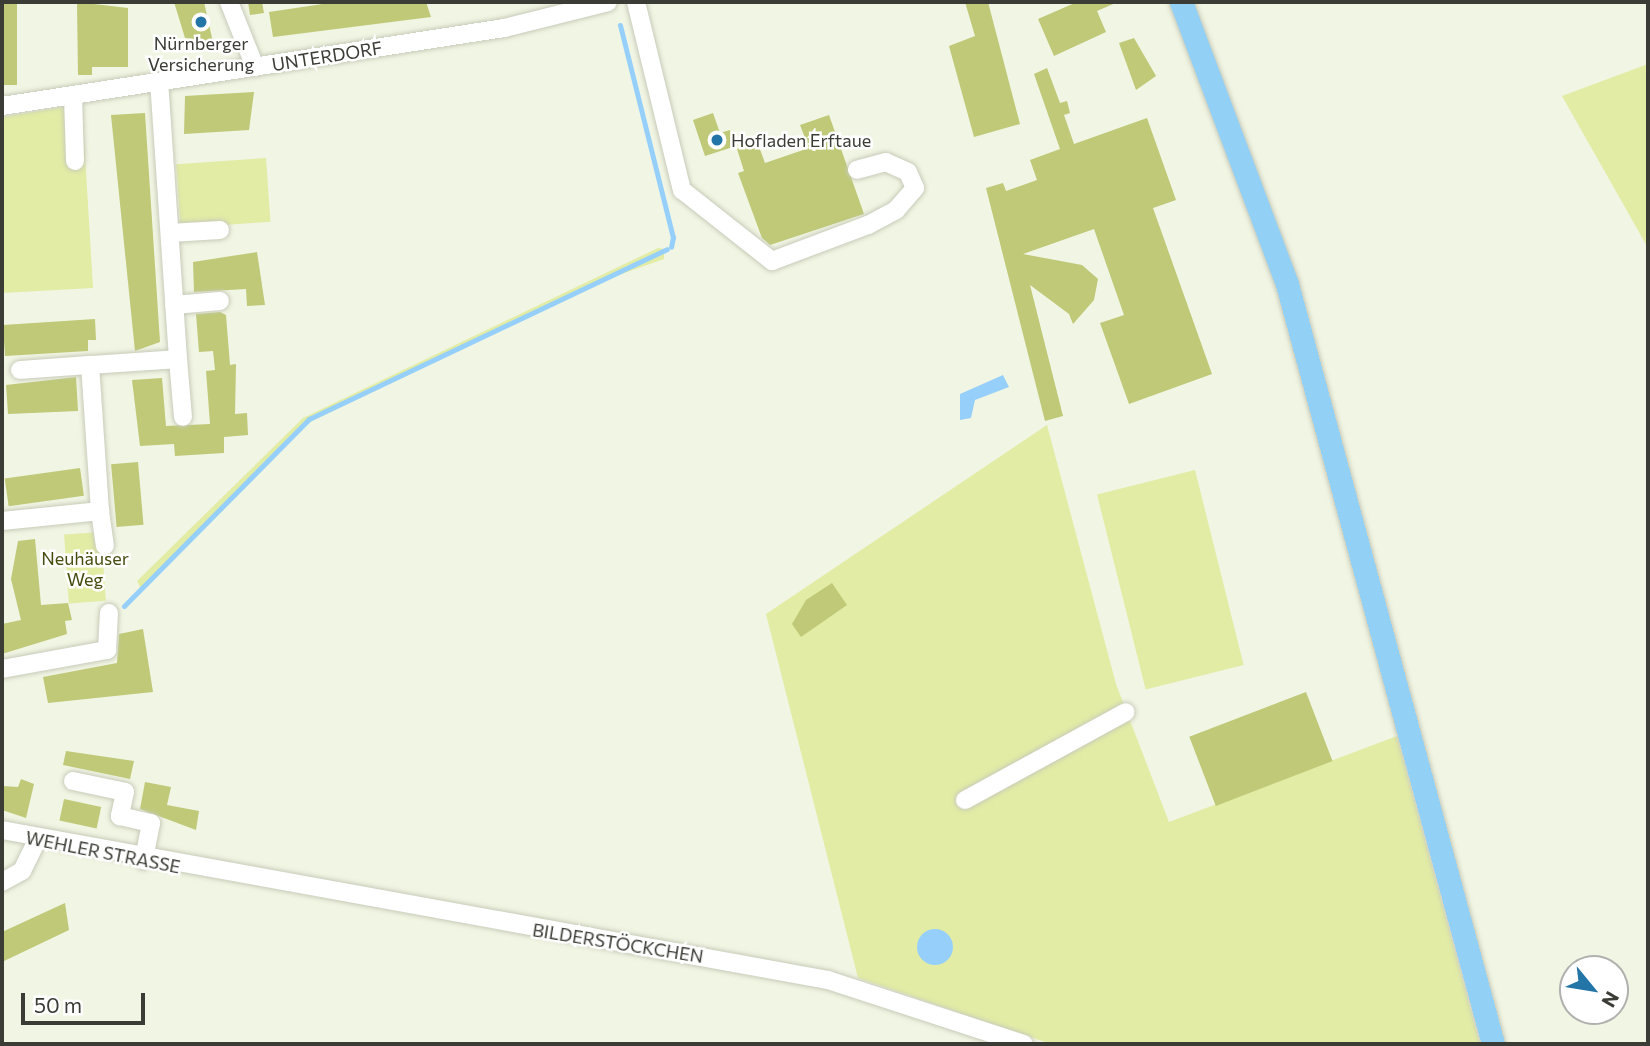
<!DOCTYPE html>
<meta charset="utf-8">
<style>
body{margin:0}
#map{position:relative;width:1650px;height:1046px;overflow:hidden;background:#f1f5e3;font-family:Commissioner,sans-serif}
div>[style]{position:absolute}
.green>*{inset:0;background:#e2eca5;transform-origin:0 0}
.water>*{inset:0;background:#96d0fa}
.round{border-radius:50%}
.stream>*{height:5px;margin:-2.5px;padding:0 2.5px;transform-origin:2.5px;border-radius:2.5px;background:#96d0fa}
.building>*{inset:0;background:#bfc977;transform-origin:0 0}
.roads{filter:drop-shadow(0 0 2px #c8cbba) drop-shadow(0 0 2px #c8cbba)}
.minor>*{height:18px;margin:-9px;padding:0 9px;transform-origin:9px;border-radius:9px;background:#fff}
.major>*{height:23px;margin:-11.5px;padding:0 11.5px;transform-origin:11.5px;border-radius:11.5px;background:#92d0f6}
.dots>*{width:19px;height:19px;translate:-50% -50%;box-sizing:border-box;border:4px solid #fff;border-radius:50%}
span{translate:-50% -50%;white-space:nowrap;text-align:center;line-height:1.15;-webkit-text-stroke:5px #fff;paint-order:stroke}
.poi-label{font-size:18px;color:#3a3c35}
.left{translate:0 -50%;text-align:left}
.street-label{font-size:18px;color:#3a3c35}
.park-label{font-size:18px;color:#474c0f}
.frame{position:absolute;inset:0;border:4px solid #3a3c35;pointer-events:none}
.north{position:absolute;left:1559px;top:955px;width:70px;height:70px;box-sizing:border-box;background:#fff;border:2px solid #b0b1ae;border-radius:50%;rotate:120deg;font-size:19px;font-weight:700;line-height:28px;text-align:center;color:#3a3c35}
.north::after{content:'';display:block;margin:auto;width:24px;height:32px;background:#2475a7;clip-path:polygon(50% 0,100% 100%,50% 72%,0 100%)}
.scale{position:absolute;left:21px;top:993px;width:124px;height:32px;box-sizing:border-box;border:4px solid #3a3c35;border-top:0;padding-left:9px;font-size:21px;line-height:24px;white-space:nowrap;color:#3a3c35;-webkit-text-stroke:5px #fff;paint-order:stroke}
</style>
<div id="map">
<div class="green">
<i style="clip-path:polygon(1648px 64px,1648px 248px,1562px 96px)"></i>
<i style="clip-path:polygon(82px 104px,93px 288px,2px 293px,2px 117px)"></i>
<i style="left:266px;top:158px;width:64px;height:90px;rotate:86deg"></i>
<i style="clip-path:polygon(658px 248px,664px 249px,664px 259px,599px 282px,308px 423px,141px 589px,137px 581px,303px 418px)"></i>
<i style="clip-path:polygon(1047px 425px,1116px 684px,1169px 822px,1397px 736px,1480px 1044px,1051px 1044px,858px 978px,766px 614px)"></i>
<i style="left:1195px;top:470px;width:201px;height:101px;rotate:76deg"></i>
<i style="left:101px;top:532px;width:69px;height:37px;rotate:86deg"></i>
</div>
<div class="water">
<i style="clip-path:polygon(1003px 375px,1009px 387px,975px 400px,971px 418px,960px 420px,960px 394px)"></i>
<i class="round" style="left:917px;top:929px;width:36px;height:36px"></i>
</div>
<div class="stream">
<i style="left:620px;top:25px;width:219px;rotate:76deg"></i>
<i style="left:673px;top:237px;width:10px;rotate:101deg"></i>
<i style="left:124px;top:606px;width:263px;rotate:-45.3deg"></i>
<i style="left:309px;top:419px;width:396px;rotate:-25.4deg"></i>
</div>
<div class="building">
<i style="left:2px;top:2px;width:15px;height:83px"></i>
<i style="clip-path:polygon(77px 2px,128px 8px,128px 67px,92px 67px,92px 75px,78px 75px)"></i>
<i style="clip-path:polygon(174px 2px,204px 2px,214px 47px,189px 51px)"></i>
<i style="clip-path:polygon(248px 2px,262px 2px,264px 13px,250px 15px)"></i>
<i style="clip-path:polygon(336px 2px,426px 2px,431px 17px,273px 37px,269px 12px)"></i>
<i style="clip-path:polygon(965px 2px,988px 2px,1020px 124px,974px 137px,949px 46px,975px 36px)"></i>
<i style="clip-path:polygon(1077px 2px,1118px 2px,1097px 11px,1106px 32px,1054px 56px,1038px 19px)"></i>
<i style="clip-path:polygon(1134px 38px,1156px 76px,1136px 90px,1119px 43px)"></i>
<i style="clip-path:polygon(1047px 68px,1060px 103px,1067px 101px,1070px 113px,1064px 115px,1074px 144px,1147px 118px,1176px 200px,1153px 208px,1212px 374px,1129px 404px,1100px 323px,1124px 315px,1094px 229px,1023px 254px,1082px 265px,1098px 279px,1094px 300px,1073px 324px,1069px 314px,1030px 285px,1063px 416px,1045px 421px,986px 188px,1003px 183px,1006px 191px,1037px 180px,1030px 160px,1060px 149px,1034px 74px)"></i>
<i style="clip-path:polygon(254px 92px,249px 130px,184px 134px,185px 96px)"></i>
<i style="clip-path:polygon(145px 113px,160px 342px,135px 351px,111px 115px)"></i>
<i style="clip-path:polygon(713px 113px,720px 133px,730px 130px,736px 146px,705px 156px,693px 120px)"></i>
<i style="clip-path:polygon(829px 115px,864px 214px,770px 245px,762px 238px,738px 173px,744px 171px,737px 149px,757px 141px,765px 163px,809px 148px,800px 125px)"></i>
<i style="clip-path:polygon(257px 252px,265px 305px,247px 306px,246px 289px,194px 292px,193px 262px)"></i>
<i style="clip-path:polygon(220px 312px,226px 315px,230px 365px,236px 364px,235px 414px,247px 413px,248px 435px,224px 437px,224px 453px,175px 456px,174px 444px,140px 446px,132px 380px,162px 378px,166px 426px,210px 424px,206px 371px,215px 370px,213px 351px,199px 352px,196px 314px)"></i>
<i style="clip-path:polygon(95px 319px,96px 340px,88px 340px,88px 351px,5px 356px,3px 325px)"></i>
<i style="clip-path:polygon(76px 377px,78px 411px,8px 414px,6px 385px)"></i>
<i style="left:138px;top:462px;width:63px;height:27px;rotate:85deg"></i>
<i style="left:80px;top:468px;width:28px;height:76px;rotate:82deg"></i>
<i style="clip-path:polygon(35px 539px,41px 605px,68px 603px,72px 620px,65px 621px,67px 634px,2px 654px,2px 624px,21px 620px,11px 579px,18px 541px)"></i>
<i style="clip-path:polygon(832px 583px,847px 605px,801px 637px,792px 624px,806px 600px)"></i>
<i style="clip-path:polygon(143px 629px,153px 692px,48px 703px,43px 677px,117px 663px,119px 634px)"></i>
<i style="left:1306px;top:692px;width:74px;height:125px;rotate:69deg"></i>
<i style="clip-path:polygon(66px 751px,134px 761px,130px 779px,63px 765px)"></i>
<i style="clip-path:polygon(21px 779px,34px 784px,26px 818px,2px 810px,2px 786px,18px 787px)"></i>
<i style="clip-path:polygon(145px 782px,171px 787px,167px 805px,199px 811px,196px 830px,140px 809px)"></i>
<i style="left:64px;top:799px;width:38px;height:22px;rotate:12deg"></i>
<i style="clip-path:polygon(65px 903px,69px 930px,2px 962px,2px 932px)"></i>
</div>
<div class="roads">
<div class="minor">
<i style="left:229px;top:2px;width:70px;rotate:68.2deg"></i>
<i style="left:636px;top:2px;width:194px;rotate:76.3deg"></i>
<i style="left:682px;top:190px;width:115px;rotate:38.3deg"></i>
<i style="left:772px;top:261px;width:103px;rotate:-20.6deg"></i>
<i style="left:868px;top:225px;width:32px;rotate:-28deg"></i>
<i style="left:896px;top:210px;width:29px;rotate:-49deg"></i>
<i style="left:915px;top:188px;width:17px;rotate:-114deg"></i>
<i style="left:908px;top:172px;width:24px;rotate:-156deg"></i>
<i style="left:886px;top:162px;width:30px;rotate:165deg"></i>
<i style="left:73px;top:96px;width:65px;rotate:88.2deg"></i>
<i style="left:2px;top:106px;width:508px;rotate:-8.83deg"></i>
<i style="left:504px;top:28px;width:107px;rotate:-14deg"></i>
<i style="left:170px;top:233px;width:50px;rotate:-3.4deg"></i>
<i style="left:174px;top:305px;width:46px;rotate:-5deg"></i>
<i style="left:178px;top:359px;width:58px;rotate:85.1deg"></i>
<i style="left:20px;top:370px;width:70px;rotate:-4.1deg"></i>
<i style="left:100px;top:511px;width:35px;rotate:82deg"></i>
<i style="left:2px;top:521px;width:99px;rotate:-5.8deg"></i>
<i style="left:100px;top:511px;width:146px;rotate:-93.9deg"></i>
<i style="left:90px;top:365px;width:88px;rotate:-3.9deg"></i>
<i style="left:178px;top:359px;width:277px;rotate:-93.9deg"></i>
<i style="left:2px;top:669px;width:107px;rotate:-10.3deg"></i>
<i style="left:107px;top:650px;width:37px;rotate:-87deg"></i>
<i style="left:73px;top:781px;width:53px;rotate:11.9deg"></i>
<i style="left:125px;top:792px;width:25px;rotate:102deg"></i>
<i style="left:120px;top:816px;width:32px;rotate:13deg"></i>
<i style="left:151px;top:823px;width:38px;rotate:101deg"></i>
<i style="left:965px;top:800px;width:183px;rotate:-28.7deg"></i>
<i style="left:2px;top:830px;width:840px;rotate:10.29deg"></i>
<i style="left:828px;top:980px;width:206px;rotate:18.1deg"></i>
<i style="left:2px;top:882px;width:23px;rotate:-29deg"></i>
<i style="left:22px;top:871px;width:34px;rotate:-64deg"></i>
</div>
<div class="major">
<i style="left:1181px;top:2px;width:301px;rotate:69.4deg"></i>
<i style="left:1287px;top:284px;width:787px;rotate:74.83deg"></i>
</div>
</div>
<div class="dots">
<i style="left:201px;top:22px;background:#2475a7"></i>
<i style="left:717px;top:140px;background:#2475a7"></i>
</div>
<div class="poi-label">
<span style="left:201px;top:54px">Nürnberger<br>Versicherung</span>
<span class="left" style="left:731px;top:140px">Hofladen Erftaue</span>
</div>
<div class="street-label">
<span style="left:327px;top:56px;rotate:-9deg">UNTERDORF</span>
<span style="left:103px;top:852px;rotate:11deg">WEHLER STRASSE</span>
<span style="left:618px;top:943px;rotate:9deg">BILDERSTÖCKCHEN</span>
</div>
<div class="park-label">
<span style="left:85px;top:569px">Neuhäuser<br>Weg</span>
</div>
<div class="frame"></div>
<div class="north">N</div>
<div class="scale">50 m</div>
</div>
